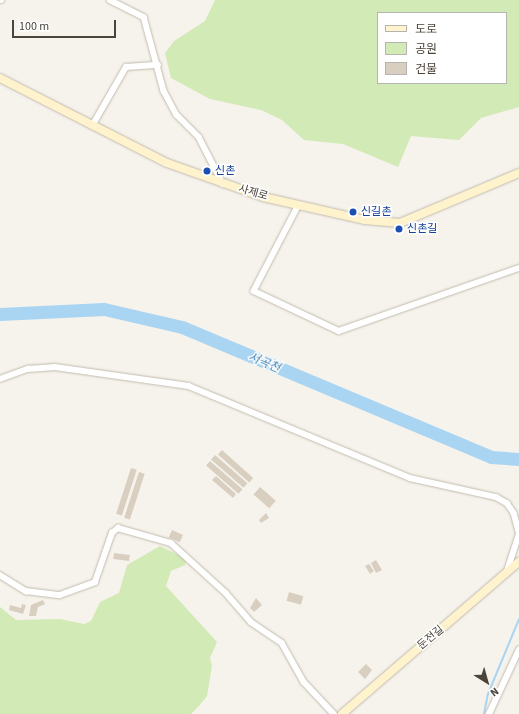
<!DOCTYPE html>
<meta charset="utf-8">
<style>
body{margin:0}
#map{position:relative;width:519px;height:714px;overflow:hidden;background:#f6f3ec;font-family:"Source Sans 3","Noto Sans KR",sans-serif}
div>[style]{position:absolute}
.green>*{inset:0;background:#d2eab5}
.stream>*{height:2px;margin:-1px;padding:0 1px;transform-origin:1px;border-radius:1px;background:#a9d4f2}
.river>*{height:13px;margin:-6.5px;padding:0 6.5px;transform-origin:6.5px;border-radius:6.5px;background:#a9d4f2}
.building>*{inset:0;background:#d8cfc1;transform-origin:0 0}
.roads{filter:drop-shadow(0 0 1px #c2bbae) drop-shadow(0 0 1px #c2bbae)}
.street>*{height:5.5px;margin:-2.75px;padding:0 2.75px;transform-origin:2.75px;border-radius:2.75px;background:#fff}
.secondary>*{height:8px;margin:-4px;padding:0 4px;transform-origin:4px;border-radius:4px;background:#fff3cd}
.dots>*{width:11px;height:11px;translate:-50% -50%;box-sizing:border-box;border:2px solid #fff;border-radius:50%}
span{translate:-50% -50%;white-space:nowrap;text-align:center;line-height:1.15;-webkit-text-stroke:3px #fff;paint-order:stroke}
.transit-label{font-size:11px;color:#164399}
.left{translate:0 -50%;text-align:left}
.street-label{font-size:11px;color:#4b4439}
.water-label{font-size:12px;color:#2e7ab2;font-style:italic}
.legend{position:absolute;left:377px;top:12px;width:130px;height:72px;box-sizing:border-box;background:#fff;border:1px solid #b7b4b0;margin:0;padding:5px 7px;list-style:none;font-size:12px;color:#4b4439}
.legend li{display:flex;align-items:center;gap:8px;height:20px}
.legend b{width:20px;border:1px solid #b7b4b0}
.north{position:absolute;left:467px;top:662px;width:40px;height:40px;-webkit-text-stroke:3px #fff;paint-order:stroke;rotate:143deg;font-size:11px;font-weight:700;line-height:16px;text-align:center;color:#4b4439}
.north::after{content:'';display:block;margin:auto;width:14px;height:18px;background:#4b4439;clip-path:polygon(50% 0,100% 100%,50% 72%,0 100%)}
.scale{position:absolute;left:12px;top:20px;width:104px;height:18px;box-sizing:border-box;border:2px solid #4b4439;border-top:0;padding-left:5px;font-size:12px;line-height:14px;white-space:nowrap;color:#4b4439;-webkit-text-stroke:3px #fff;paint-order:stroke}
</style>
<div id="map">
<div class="green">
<i style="clip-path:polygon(evenodd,215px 0,519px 0,519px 107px,481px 118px,459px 140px,411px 136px,398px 167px,343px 144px,304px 140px,282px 120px,261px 110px,210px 99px,171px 78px,165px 53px,174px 41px,205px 21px,215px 0,378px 13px,506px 13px,506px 83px,378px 83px,378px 13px)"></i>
<i style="clip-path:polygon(160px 546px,186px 559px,185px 565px,171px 571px,166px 586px,217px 642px,210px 658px,212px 666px,207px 696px,199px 706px,191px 714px,0 714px,0 607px,16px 620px,60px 619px,84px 624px,91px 621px,100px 602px,119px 593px,127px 565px)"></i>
</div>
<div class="stream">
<i style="left:484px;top:714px;width:20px;rotate:-79deg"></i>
<i style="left:488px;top:694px;width:81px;rotate:-67.5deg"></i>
</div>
<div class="river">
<i style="left:0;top:314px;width:104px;rotate:-2.8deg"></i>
<i style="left:104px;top:309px;width:80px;rotate:13deg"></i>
<i style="left:182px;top:327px;width:335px;rotate:22.8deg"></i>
<i style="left:491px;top:457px;width:28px;rotate:4deg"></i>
</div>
<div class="building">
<i style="left:222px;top:450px;width:42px;height:6px;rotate:42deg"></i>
<i style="left:215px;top:455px;width:43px;height:6px;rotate:41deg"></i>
<i style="left:210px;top:461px;width:43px;height:6px;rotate:41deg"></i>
<i style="left:131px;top:468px;width:6px;height:48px;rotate:18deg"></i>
<i style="left:139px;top:472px;width:6px;height:48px;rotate:18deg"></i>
<i style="clip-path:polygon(216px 476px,236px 494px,233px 498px,212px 480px)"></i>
<i style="left:260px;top:487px;width:21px;height:10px;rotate:41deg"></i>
<i style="clip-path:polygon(266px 513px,269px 518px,261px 523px,259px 520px)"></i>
<i style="left:172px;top:530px;width:12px;height:8px;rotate:24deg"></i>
<i style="left:114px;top:553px;width:16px;height:6px;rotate:7deg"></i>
<i style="clip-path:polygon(376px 560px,382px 570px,376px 573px,371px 563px)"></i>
<i style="clip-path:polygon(369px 564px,374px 571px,370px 574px,365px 566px)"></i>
<i style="left:289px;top:592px;width:15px;height:9px;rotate:16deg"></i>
<i style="clip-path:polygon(256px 598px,262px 605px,254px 612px,250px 608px)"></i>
<i style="clip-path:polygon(43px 600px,45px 604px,38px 607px,36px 616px,29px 616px,31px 605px)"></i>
<i style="clip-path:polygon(22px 604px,26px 605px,23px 614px,9px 610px,10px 605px,21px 608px)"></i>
<i style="clip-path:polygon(366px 664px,372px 670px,365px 679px,358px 672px)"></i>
</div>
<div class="roads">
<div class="street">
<i style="left:0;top:0;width:1px"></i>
<i style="left:110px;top:0;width:38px;rotate:27deg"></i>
<i style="left:144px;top:17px;width:77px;rotate:74.9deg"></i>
<i style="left:164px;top:91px;width:27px;rotate:62deg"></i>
<i style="left:177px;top:115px;width:31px;rotate:45deg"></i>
<i style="left:199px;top:137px;width:53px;rotate:62.9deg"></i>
<i style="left:92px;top:126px;width:68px;rotate:-60deg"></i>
<i style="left:126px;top:67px;width:32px;rotate:-4deg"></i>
<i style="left:299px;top:205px;width:97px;rotate:117.6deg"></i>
<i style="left:254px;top:291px;width:94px;rotate:25.2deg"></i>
<i style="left:339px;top:331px;width:191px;rotate:-19.3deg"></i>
<i style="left:0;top:379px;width:30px;rotate:-20deg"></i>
<i style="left:28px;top:369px;width:27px;rotate:-4deg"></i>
<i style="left:55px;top:367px;width:135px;rotate:8.1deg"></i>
<i style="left:189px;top:386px;width:239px;rotate:22.6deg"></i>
<i style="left:410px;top:478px;width:88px;rotate:12.5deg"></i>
<i style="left:496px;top:497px;width:13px;rotate:29deg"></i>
<i style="left:507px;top:503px;width:12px;rotate:55deg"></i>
<i style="left:514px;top:513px;width:20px;rotate:75deg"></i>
<i style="left:507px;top:571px;width:39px;rotate:-72deg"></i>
<i style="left:0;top:575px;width:31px;rotate:32deg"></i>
<i style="left:26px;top:591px;width:34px;rotate:7deg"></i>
<i style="left:60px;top:595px;width:37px;rotate:-20deg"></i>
<i style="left:95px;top:582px;width:52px;rotate:-70.9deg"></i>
<i style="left:112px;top:533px;width:8px;rotate:-40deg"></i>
<i style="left:118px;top:528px;width:55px;rotate:15.8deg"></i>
<i style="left:171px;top:543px;width:74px;rotate:42.3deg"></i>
<i style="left:226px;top:593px;width:38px;rotate:49deg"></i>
<i style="left:251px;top:622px;width:37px;rotate:34deg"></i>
<i style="left:282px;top:643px;width:45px;rotate:60.6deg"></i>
<i style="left:304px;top:682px;width:44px;rotate:46.8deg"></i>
<i style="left:489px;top:714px;width:71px;rotate:-64.9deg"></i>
</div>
<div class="secondary">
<i style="left:0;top:78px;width:187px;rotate:27deg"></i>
<i style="left:167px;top:163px;width:102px;rotate:19.5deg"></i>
<i style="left:263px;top:197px;width:105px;rotate:12.7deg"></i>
<i style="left:365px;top:220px;width:35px;rotate:5deg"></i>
<i style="left:400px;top:223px;width:129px;rotate:-22.8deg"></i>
<i style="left:342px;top:714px;width:233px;rotate:-40.7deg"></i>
</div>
</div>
<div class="dots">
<i style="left:207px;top:171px;background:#1a4fb4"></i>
<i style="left:353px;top:212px;background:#1a4fb4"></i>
<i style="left:399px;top:229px;background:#1a4fb4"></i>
</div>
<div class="transit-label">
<span class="left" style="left:215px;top:171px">신촌</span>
<span class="left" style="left:361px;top:212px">신길촌</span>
<span class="left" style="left:407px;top:229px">신촌길</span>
</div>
<div class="street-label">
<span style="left:253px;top:193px;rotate:16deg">사제로</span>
<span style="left:431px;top:638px;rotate:-39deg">둔전길</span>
</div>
<div class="water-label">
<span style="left:264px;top:363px;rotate:23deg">서곡천</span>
</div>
<ul class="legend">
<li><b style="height:5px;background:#fff3cd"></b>도로</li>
<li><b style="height:11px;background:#d2eab5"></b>공원</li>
<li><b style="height:11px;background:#d8cfc1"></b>건물</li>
</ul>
<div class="north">N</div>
<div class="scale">100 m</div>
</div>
